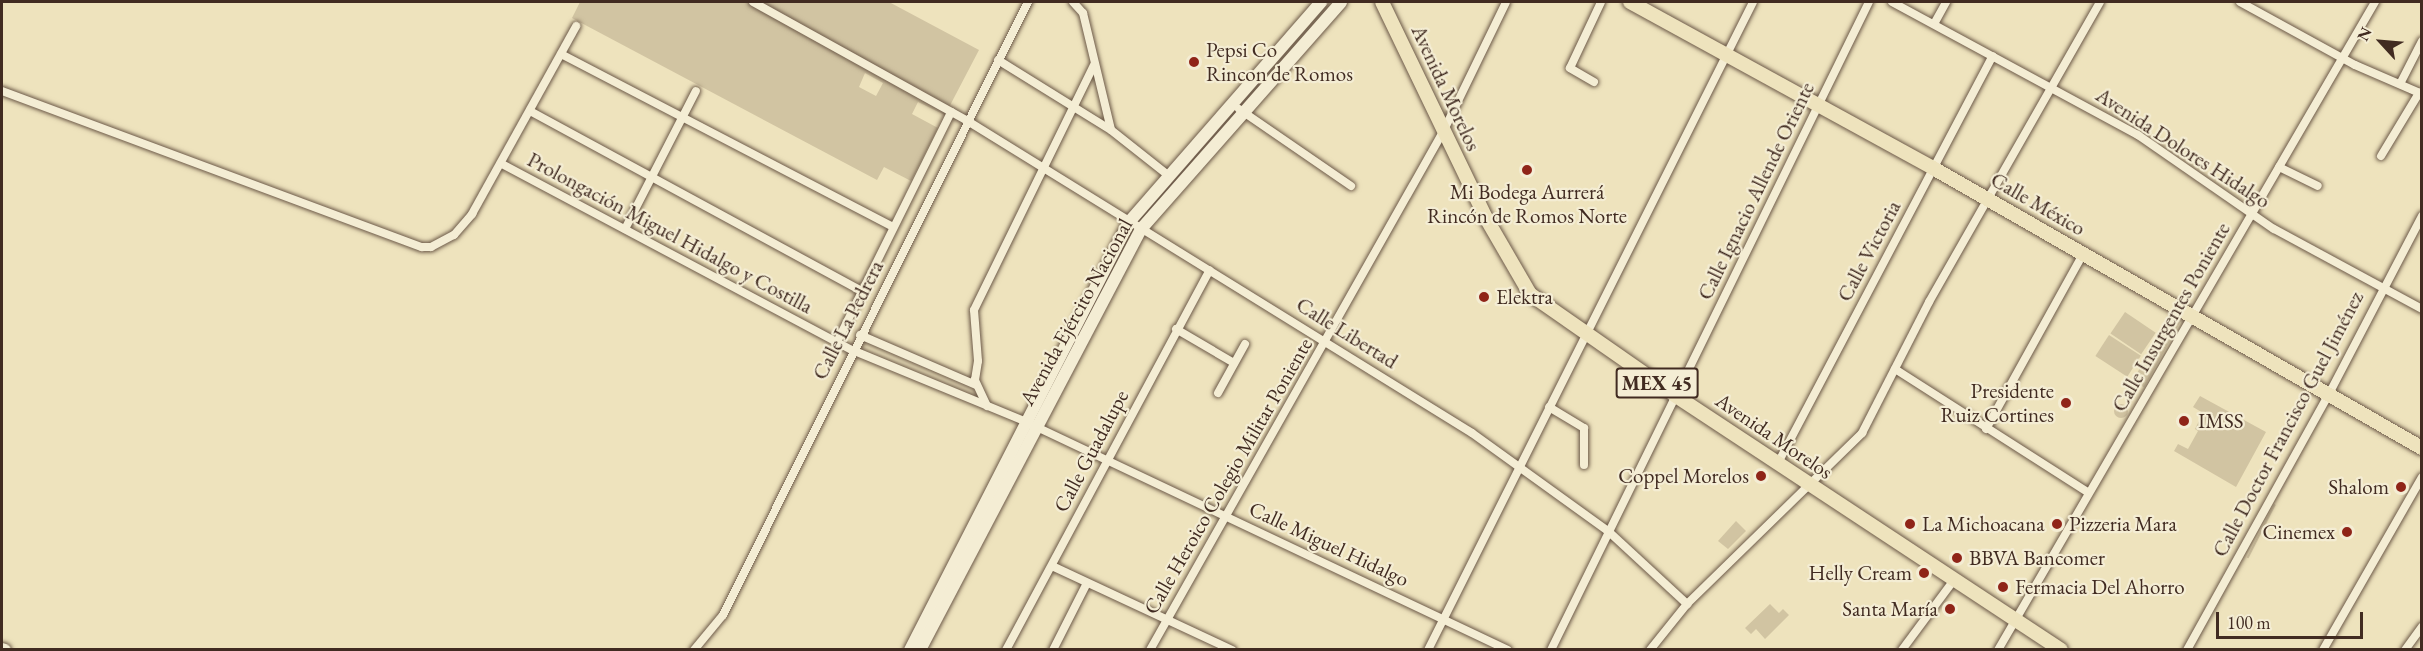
<!DOCTYPE html>
<meta charset="utf-8">
<style>
body{margin:0}
#map{position:relative;width:2423px;height:651px;overflow:hidden;background:#eee3bd;font-family:"EB Garamond",serif}
div>[style]{position:absolute}
.green>*{inset:0;background:#d1c4a2;transform-origin:0 0}
.round{border-radius:50%}
.roads{filter:drop-shadow(0 0 2px #6c5948) drop-shadow(0 0 2px #6c5948)}
.minor>*{height:8px;margin:-4px;padding:0 4px;transform-origin:4px;border-radius:4px;background:#f4edd4}
.secondary>*{height:12px;margin:-6px;padding:0 6px;transform-origin:6px;border-radius:6px;background:#f4edd4}
.primary>*{height:14px;margin:-7px;padding:0 7px;transform-origin:7px;border-radius:7px;background:#eee3bd}
.dots>*{width:16px;height:16px;translate:-50% -50%;box-sizing:border-box;border:3px solid #f4edd4;border-radius:50%}
span{translate:-50% -50%;white-space:nowrap;text-align:center;line-height:1.15;-webkit-text-stroke:4.5px #f4edd4;paint-order:stroke}
.shield-label span{padding:2px 4px;background:#f4edd4;border:2px solid;border-radius:4px;-webkit-text-stroke-width:0}
.shield-label{font-size:20px;color:#412b21;font-weight:700}
.poi-label{font-size:21px;color:#412b21}
.left{translate:0 -50%;text-align:left}
.right{translate:-100% -50%;text-align:right}
.street-label{font-size:21px;color:#412b21}
.frame{position:absolute;inset:0;border:3px solid #412b21;pointer-events:none}
.north{position:absolute;left:2351px;top:12px;width:60px;height:60px;-webkit-text-stroke:4px #f4edd4;paint-order:stroke;rotate:296deg;font-size:16px;font-weight:700;line-height:24px;text-align:center;color:#412b21}
.north::after{content:'';display:block;margin:auto;width:21px;height:27px;background:#412b21;clip-path:polygon(50% 0,100% 100%,50% 72%,0 100%)}
.scale{position:absolute;left:2216px;top:612px;width:147px;height:27px;box-sizing:border-box;border:3px solid #412b21;border-top:0;padding-left:8px;font-size:18px;line-height:21px;white-space:nowrap;color:#412b21;-webkit-text-stroke:4px #f4edd4;paint-order:stroke}
</style>
<div id="map">
<div class="green">
<i style="clip-path:polygon(evenodd,580px 2px,889px 2px,979px 50px,945px 115px,918px 102px,912px 114px,938px 128px,911px 181px,884px 167px,877px 180px,572px 18px,580px 2px,865px 73px,883px 83px,876px 96px,859px 87px,865px 73px)"></i>
<i style="left:2125px;top:312px;width:37px;height:26px;rotate:34deg"></i>
<i style="left:2171px;top:312px;width:13px;height:79px;rotate:29deg"></i>
<i style="left:2109px;top:335px;width:38px;height:25px;rotate:33deg"></i>
<i style="clip-path:polygon(2200px 396px,2266px 432px,2236px 487px,2174px 451px,2178px 444px,2188px 449px,2198px 431px,2195px 429px,2203px 413px,2193px 407px)"></i>
<i class="round" style="left:2114px;top:404px;width:14px;height:14px"></i>
<i style="left:2274px;top:504px;width:2px;height:60px;rotate:27deg"></i>
<i style="clip-path:polygon(1736px 521px,1746px 531px,1728px 549px,1718px 541px)"></i>
<i style="clip-path:polygon(1770px 604px,1779px 613px,1783px 609px,1789px 615px,1765px 639px,1756px 629px,1751px 634px,1745px 628px)"></i>
</div>
<div class="roads">
<div class="minor">
<i style="left:753px;top:2px;width:244px;rotate:29deg"></i>
<i style="left:966px;top:120px;width:595px;rotate:31.74deg"></i>
<i style="left:1472px;top:433px;width:168px;rotate:35.8deg"></i>
<i style="left:1608px;top:531px;width:108px;rotate:42.7deg"></i>
<i style="left:1073px;top:2px;width:15px;rotate:48deg"></i>
<i style="left:1083px;top:13px;width:120px;rotate:76.5deg"></i>
<i style="left:1892px;top:2px;width:280px;rotate:28.4deg"></i>
<i style="left:2138px;top:135px;width:165px;rotate:34.7deg"></i>
<i style="left:2274px;top:229px;width:168px;rotate:28.4deg"></i>
<i style="left:2240px;top:2px;width:131px;rotate:28.7deg"></i>
<i style="left:2355px;top:65px;width:73px;rotate:23.4deg"></i>
<i style="left:1934px;top:24px;width:25px;rotate:-61deg"></i>
<i style="left:561px;top:54px;width:374px;rotate:27.5deg"></i>
<i style="left:998px;top:60px;width:133px;rotate:31.8deg"></i>
<i style="left:1111px;top:130px;width:74px;rotate:38.4deg"></i>
<i style="left:1594px;top:82px;width:28px;rotate:-150deg"></i>
<i style="left:1570px;top:68px;width:73px;rotate:-64.8deg"></i>
<i style="left:2400px;top:84px;width:48px;rotate:-62.9deg"></i>
<i style="left:2px;top:91px;width:448px;rotate:20.4deg"></i>
<i style="left:422px;top:247px;width:9px"></i>
<i style="left:431px;top:247px;width:26px;rotate:-28deg"></i>
<i style="left:454px;top:235px;width:28px;rotate:-49deg"></i>
<i style="left:472px;top:214px;width:215px;rotate:-61deg"></i>
<i style="left:1239px;top:109px;width:136px;rotate:34.5deg"></i>
<i style="left:530px;top:111px;width:377px;rotate:28.5deg"></i>
<i style="left:2381px;top:156px;width:74px;rotate:-58.9deg"></i>
<i style="left:502px;top:164px;width:396px;rotate:28deg"></i>
<i style="left:852px;top:350px;width:186px;rotate:22.4deg"></i>
<i style="left:1024px;top:421px;width:535px;rotate:25.32deg"></i>
<i style="left:2279px;top:167px;width:43px;rotate:26deg"></i>
<i style="left:625px;top:229px;width:155px;rotate:-62.8deg"></i>
<i style="left:1176px;top:329px;width:67px;rotate:30.4deg"></i>
<i style="left:860px;top:335px;width:126px;rotate:23.3deg"></i>
<i style="left:837px;top:342px;width:257px;rotate:-63.6deg"></i>
<i style="left:1895px;top:369px;width:230px;rotate:32.6deg"></i>
<i style="left:1218px;top:393px;width:56px;rotate:-61.1deg"></i>
<i style="left:987px;top:406px;width:29px;rotate:-115deg"></i>
<i style="left:975px;top:380px;width:19px;rotate:-81deg"></i>
<i style="left:978px;top:361px;width:51px;rotate:-94.5deg"></i>
<i style="left:974px;top:310px;width:273px;rotate:-63.9deg"></i>
<i style="left:1549px;top:407px;width:41px;rotate:31deg"></i>
<i style="left:1584px;top:428px;width:37px;rotate:90deg"></i>
<i style="left:1986px;top:429px;width:200px;rotate:-61deg"></i>
<i style="left:1778px;top:463px;width:460px;rotate:-62.2deg"></i>
<i style="left:1052px;top:566px;width:199px;rotate:25deg"></i>
<i style="left:694px;top:650px;width:45px;rotate:-50.4deg"></i>
<i style="left:723px;top:615px;width:685px;rotate:-63.55deg"></i>
<i style="left:1006px;top:650px;width:431px;rotate:-61.8deg"></i>
<i style="left:1053px;top:650px;width:75px;rotate:-63.1deg"></i>
<i style="left:1150px;top:650px;width:595px;rotate:-60.51deg"></i>
<i style="left:1443px;top:132px;width:144px;rotate:-64.1deg"></i>
<i style="left:1428px;top:650px;width:725px;rotate:-63.36deg"></i>
<i style="left:1551px;top:650px;width:722px;rotate:-63.86deg"></i>
<i style="left:1650px;top:650px;width:59px;rotate:-51.2deg"></i>
<i style="left:1687px;top:604px;width:245px;rotate:-44.3deg"></i>
<i style="left:1862px;top:433px;width:147px;rotate:-62.9deg"></i>
<i style="left:1929px;top:302px;width:345px;rotate:-60.3deg"></i>
<i style="left:1902px;top:650px;width:87px;rotate:-53.4deg"></i>
<i style="left:1998px;top:650px;width:750px;rotate:-59.81deg"></i>
<i style="left:2187px;top:650px;width:295px;rotate:-61deg"></i>
<i style="left:2330px;top:392px;width:199px;rotate:-62.4deg"></i>
<i style="left:2323px;top:650px;width:199px;rotate:-60.2deg"></i>
<i style="left:2405px;top:650px;width:29px;rotate:-54deg"></i>
</div>
<div class="secondary">
<i style="left:2px;top:649px;width:3px;rotate:18deg"></i>
<i style="left:910px;top:650px;width:482px;rotate:-62.9deg"></i>
<i style="left:1130px;top:221px;width:291px;rotate:-48.9deg"></i>
<i style="left:920px;top:650px;width:477px;rotate:-62.3deg"></i>
<i style="left:1142px;top:228px;width:301px;rotate:-48.6deg"></i>
</div>
<div class="primary">
<i style="left:1382px;top:2px;width:240px;rotate:64.3deg"></i>
<i style="left:1486px;top:218px;width:88px;rotate:59.9deg"></i>
<i style="left:1530px;top:294px;width:178px;rotate:34.9deg"></i>
<i style="left:1676px;top:396px;width:461px;rotate:33.4deg"></i>
<i style="left:1630px;top:2px;width:345px;rotate:28.7deg"></i>
<i style="left:1933px;top:168px;width:563px;rotate:29.8deg"></i>
</div>
</div>
<div class="dots">
<i style="left:1194px;top:62px;background:#8f2418"></i>
<i style="left:1527px;top:170px;background:#8f2418"></i>
<i style="left:1484px;top:297px;background:#8f2418"></i>
<i style="left:2066px;top:403px;background:#8f2418"></i>
<i style="left:2184px;top:421px;background:#8f2418"></i>
<i style="left:1761px;top:476px;background:#8f2418"></i>
<i style="left:2401px;top:487px;background:#8f2418"></i>
<i style="left:1910px;top:524px;background:#8f2418"></i>
<i style="left:2057px;top:524px;background:#8f2418"></i>
<i style="left:2347px;top:532px;background:#8f2418"></i>
<i style="left:1957px;top:558px;background:#8f2418"></i>
<i style="left:1924px;top:573px;background:#8f2418"></i>
<i style="left:2003px;top:587px;background:#8f2418"></i>
<i style="left:1950px;top:609px;background:#8f2418"></i>
</div>
<div class="shield-label">
<span style="left:1657px;top:383px">MEX 45</span>
</div>
<div class="poi-label">
<span class="left" style="left:1206px;top:62px">Pepsi Co<br>Rincon de Romos</span>
<span style="left:1527px;top:204px">Mi Bodega Aurrerá<br>Rincón de Romos Norte</span>
<span class="left" style="left:1496px;top:297px">Elektra</span>
<span class="right" style="left:2054px;top:403px">Presidente<br>Ruiz Cortines</span>
<span class="left" style="left:2198px;top:421px">IMSS</span>
<span class="right" style="left:1749px;top:476px">Coppel Morelos</span>
<span class="right" style="left:2389px;top:487px">Shalom</span>
<span class="left" style="left:1922px;top:524px">La Michoacana</span>
<span class="left" style="left:2069px;top:524px">Pizzeria Mara</span>
<span class="right" style="left:2335px;top:532px">Cinemex</span>
<span class="left" style="left:1969px;top:558px">BBVA Bancomer</span>
<span class="right" style="left:1912px;top:573px">Helly Cream</span>
<span class="left" style="left:2015px;top:587px">Fermacia Del Ahorro</span>
<span class="right" style="left:1938px;top:609px">Santa María</span>
</div>
<div class="street-label">
<span style="left:1446px;top:88px;rotate:65deg">Avenida Morelos</span>
<span style="left:2183px;top:148px;rotate:33deg">Avenida Dolores Hidalgo</span>
<span style="left:1756px;top:191px;rotate:-64deg">Calle Ignacio Allende Oriente</span>
<span style="left:2038px;top:204px;rotate:30deg">Calle México</span>
<span style="left:670px;top:233px;rotate:28deg">Prolongación Miguel Hidalgo y Costilla</span>
<span style="left:1869px;top:251px;rotate:-62deg">Calle Victoria</span>
<span style="left:1076px;top:312px;rotate:-61deg">Avenida Ejército Nacional</span>
<span style="left:2171px;top:317px;rotate:-60deg">Calle Insurgentes Poniente</span>
<span style="left:848px;top:320px;rotate:-63deg">Calle La Pedrera</span>
<span style="left:1347px;top:333px;rotate:32deg">Calle Libertad</span>
<span style="left:2288px;top:424px;rotate:-62deg">Calle Doctor Francisco Guel Jiménez</span>
<span style="left:1774px;top:436px;rotate:34deg">Avenida Morelos</span>
<span style="left:1091px;top:451px;rotate:-62deg">Calle Guadalupe</span>
<span style="left:1228px;top:476px;rotate:-60deg">Calle Heroico Colegio Militar Poniente</span>
<span style="left:1329px;top:544px;rotate:25deg">Calle Miguel Hidalgo</span>
</div>
<div class="frame"></div>
<div class="north">N</div>
<div class="scale">100 m</div>
</div>
